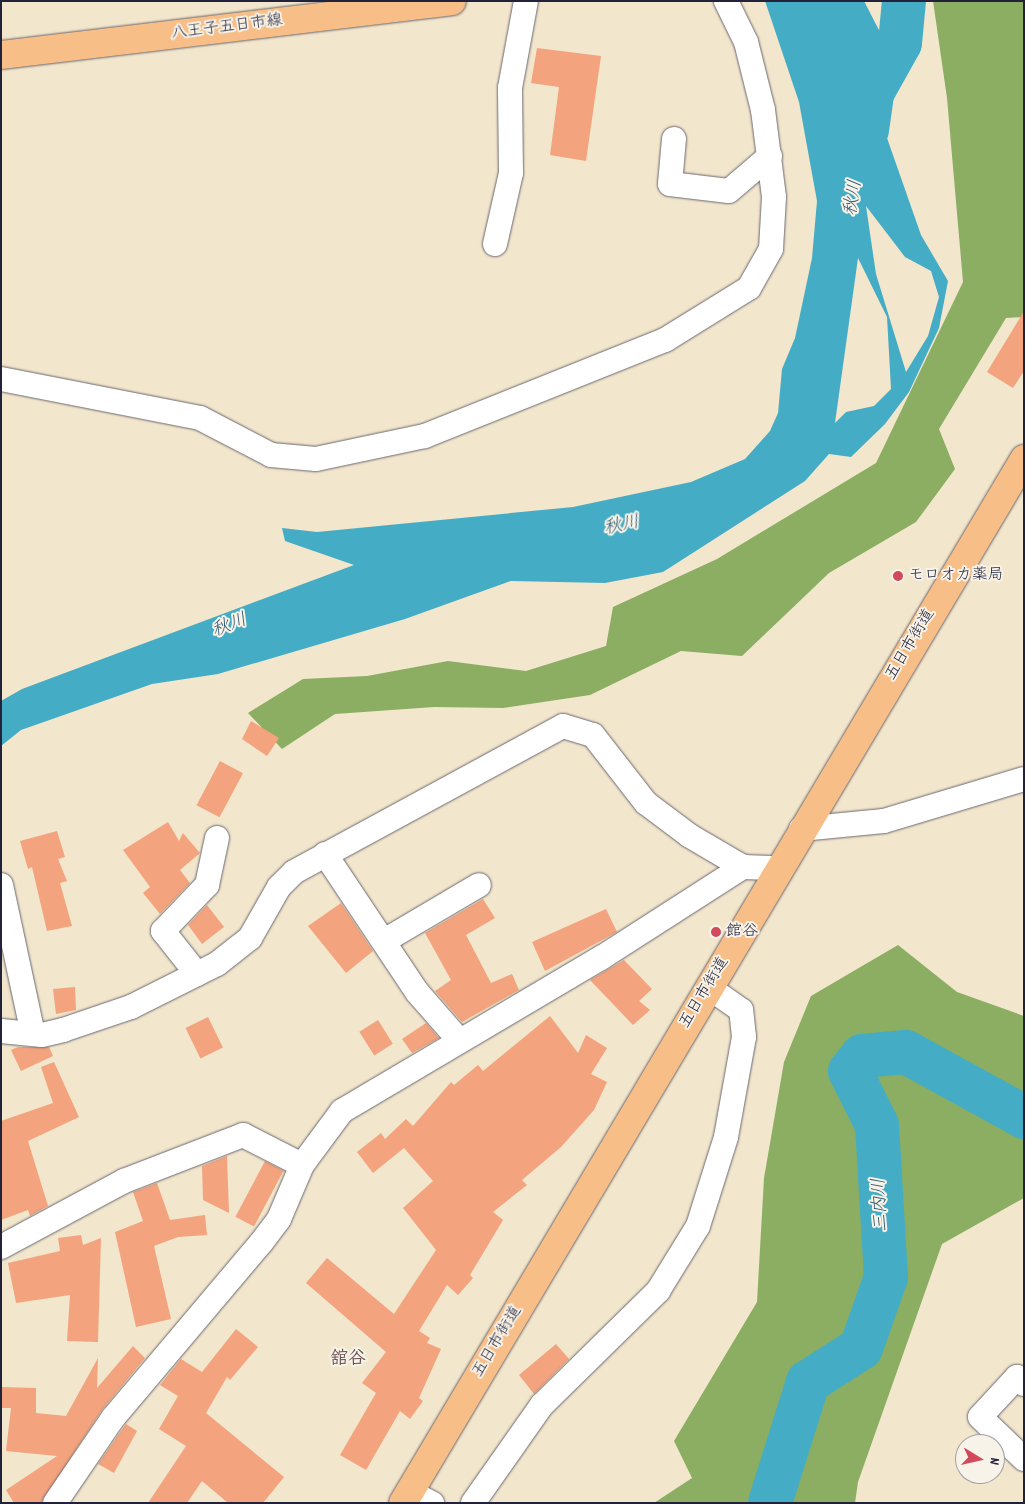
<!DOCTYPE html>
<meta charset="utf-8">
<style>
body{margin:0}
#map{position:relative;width:1025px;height:1504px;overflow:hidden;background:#f2e6cd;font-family:Dekko,"Klee One",sans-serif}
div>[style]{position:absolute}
.forest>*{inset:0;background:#8bae62}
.water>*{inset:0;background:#45acc5}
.river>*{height:44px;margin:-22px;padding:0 22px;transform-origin:22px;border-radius:22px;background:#45acc5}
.building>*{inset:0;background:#f3a37d;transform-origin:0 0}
.roads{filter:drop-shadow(0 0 1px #6b676e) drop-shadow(0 0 1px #6b676e)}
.minor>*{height:24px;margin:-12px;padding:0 12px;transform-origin:12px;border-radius:12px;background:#fff}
.major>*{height:28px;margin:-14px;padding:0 14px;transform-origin:14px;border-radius:14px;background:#f7be87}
.dots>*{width:14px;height:14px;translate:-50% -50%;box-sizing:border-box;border:2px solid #f7f3e8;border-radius:50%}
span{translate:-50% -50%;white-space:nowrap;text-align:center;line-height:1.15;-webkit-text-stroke:4px #f7f3e8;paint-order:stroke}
.street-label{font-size:16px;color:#22223b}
.poi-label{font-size:16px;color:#22223b}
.left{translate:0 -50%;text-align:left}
.water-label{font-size:18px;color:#305972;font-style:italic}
.neighbourhood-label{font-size:18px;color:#6b4f52;font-weight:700}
.frame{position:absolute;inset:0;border:2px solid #22223b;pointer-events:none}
.north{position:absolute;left:955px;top:1434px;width:50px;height:50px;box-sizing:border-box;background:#f7f3e8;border:1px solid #a29fa3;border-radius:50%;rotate:99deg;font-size:14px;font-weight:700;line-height:20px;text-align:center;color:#22223b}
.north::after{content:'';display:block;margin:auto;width:18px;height:22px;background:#d1495b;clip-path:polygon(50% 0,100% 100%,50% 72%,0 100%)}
</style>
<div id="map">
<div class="forest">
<i style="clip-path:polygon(933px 1px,1024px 1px,1024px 317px,1006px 318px,939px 429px,955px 469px,916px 522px,829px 573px,742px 656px,681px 651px,590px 695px,503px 708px,434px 707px,335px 714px,282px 749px,248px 713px,303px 679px,367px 676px,448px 661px,526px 671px,606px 646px,613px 607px,717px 559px,876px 463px,963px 282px,947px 98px)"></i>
<i style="clip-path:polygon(898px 945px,957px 992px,1024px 1016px,1024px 1198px,942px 1244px,858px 1482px,855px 1503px,654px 1503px,692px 1478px,674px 1441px,757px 1302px,764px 1178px,784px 1062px,811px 996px)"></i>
</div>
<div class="water">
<i style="clip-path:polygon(evenodd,765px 1px,864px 1px,882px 36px,884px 87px,880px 118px,921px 235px,948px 281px,939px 328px,909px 392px,885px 424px,851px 457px,829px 454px,805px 481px,663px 572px,605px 583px,511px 581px,405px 619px,218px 674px,152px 684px,21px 730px,1px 746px,1px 701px,22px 689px,354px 565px,285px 541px,282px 528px,317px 532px,573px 507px,691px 482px,745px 459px,770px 431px,778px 413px,782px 369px,795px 338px,812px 258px,817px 201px,799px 102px,765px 1px,866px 206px,905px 257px,931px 271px,939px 297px,928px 336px,906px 372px,876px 274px,866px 206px,765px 1px,858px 258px,887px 317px,891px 389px,874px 406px,846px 412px,835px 423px,858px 258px)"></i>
</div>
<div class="river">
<i style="left:867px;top:130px;width:37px;rotate:-82deg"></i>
<i style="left:872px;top:93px;width:57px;rotate:-60.8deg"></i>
<i style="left:900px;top:43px;width:42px;rotate:-84.6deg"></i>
<i style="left:770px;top:1503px;width:127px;rotate:-72.6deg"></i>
<i style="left:808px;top:1382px;width:63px;rotate:-32.7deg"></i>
<i style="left:861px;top:1348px;width:75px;rotate:-70.6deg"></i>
<i style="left:886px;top:1277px;width:152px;rotate:-93.4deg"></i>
<i style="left:877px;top:1125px;width:60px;rotate:-116.6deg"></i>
<i style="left:850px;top:1071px;width:19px;rotate:-51deg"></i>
<i style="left:862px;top:1056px;width:44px;rotate:-5.2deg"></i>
<i style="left:906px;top:1052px;width:135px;rotate:28.8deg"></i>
</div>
<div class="building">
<i style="clip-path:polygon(537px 48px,601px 56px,586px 161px,550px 155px,559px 87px,531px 83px)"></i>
<i style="clip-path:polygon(1024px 311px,1024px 371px,1013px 388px,987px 372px)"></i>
<i style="clip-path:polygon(251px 721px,279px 738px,267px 756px,242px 739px)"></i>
<i style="left:220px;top:761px;width:26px;height:50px;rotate:28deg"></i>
<i style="clip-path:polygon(168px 822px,179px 841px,183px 833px,200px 853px,180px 870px,190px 883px,160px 914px,143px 893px,150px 887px,123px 850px)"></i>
<i style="clip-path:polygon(57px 831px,65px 857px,58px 859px,67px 881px,60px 883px,72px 926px,47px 931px,32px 867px,28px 869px,20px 841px)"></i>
<i style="clip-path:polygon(483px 899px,495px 918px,466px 935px,491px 983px,512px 974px,519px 990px,462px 1022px,435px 991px,451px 980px,425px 933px)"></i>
<i style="clip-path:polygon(341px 903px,373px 951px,346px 973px,308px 926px)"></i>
<i style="clip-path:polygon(207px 905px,224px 927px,202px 944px,188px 925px)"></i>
<i style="clip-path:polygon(606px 909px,617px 932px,545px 971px,532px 942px)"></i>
<i style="clip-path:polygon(624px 960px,652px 989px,639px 1001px,650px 1010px,633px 1025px,590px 980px)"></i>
<i style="clip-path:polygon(75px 987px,76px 1010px,56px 1014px,53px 989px)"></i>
<i style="clip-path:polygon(550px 1016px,578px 1053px,586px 1035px,607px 1048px,591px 1074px,607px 1082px,594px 1110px,561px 1147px,522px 1180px,527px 1185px,493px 1212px,503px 1220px,470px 1275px,473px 1278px,458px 1295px,447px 1285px,419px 1331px,430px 1338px,427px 1343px,441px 1349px,419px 1398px,423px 1401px,410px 1419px,400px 1411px,366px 1470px,340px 1455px,376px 1393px,362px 1383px,386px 1352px,306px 1283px,327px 1258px,394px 1314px,436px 1250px,403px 1208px,433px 1181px,404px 1148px,373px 1173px,357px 1152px,381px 1133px,385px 1139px,406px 1119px,413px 1126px,451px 1082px,454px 1085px,478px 1065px,483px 1071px)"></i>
<i style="left:208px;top:1017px;width:34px;height:25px;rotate:64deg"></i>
<i style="left:378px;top:1020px;width:28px;height:22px;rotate:58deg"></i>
<i style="clip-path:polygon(426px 1023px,439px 1038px,412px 1053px,402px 1039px)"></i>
<i style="clip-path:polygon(18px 1047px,49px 1047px,53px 1056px,21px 1071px,11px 1050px)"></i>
<i style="clip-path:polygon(54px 1062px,79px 1117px,28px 1141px,48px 1206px,30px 1216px,28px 1210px,1px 1220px,1px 1121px,53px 1103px,41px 1067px)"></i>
<i style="clip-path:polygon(227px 1156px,229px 1213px,203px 1200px,202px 1166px)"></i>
<i style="left:265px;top:1161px;width:21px;height:63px;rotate:28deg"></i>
<i style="clip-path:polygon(157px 1183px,170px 1220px,205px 1215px,207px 1235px,178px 1237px,154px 1246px,171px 1319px,136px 1327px,115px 1232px,143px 1221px,133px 1192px)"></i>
<i style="clip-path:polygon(81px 1235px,83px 1245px,101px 1238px,98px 1342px,67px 1341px,70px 1295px,16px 1303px,8px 1263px,60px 1251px,58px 1238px)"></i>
<i style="clip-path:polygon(236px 1329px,258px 1347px,230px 1380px,227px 1377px,206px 1413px,284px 1477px,263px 1503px,228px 1503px,202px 1481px,187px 1503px,148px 1503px,186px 1446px,159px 1429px,178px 1396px,160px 1385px,181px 1359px,202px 1372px)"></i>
<i style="clip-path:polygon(556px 1344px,569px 1359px,534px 1394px,519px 1375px)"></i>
<i style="clip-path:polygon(133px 1346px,145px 1358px,102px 1410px,41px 1503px,14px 1503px,6px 1490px,57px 1456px,6px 1451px,11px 1408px,1px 1408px,1px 1387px,36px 1388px,36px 1413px,66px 1416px,98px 1358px,97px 1388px)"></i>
<i style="clip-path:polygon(126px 1424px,137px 1431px,114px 1473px,98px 1464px)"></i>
</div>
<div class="roads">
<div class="minor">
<i style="left:674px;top:139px;width:45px;rotate:95.1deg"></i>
<i style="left:670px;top:184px;width:59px;rotate:6.8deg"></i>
<i style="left:729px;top:191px;width:54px;rotate:-40.5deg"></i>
<i style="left:495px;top:244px;width:73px;rotate:-77.3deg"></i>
<i style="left:511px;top:173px;width:85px;rotate:-90.7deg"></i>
<i style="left:510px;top:88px;width:88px;rotate:-79.6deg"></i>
<i style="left:1px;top:379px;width:203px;rotate:11.1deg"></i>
<i style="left:200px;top:418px;width:80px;rotate:27.5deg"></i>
<i style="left:271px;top:455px;width:45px;rotate:5.1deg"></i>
<i style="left:316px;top:459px;width:111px;rotate:-11.9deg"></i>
<i style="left:425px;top:436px;width:258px;rotate:-21.8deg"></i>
<i style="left:665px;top:340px;width:99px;rotate:-31.8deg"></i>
<i style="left:749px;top:288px;width:45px;rotate:-60.6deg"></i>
<i style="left:771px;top:249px;width:52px;rotate:-86.7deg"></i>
<i style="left:774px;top:197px;width:88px;rotate:-97.2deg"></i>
<i style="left:763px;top:110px;width:70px;rotate:-104deg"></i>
<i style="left:746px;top:42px;width:46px;rotate:-116deg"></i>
<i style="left:801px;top:829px;width:83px;rotate:-5.5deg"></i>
<i style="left:884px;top:821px;width:146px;rotate:-16.7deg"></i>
<i style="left:325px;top:854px;width:166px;rotate:56.3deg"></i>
<i style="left:417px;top:992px;width:62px;rotate:48.9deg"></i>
<i style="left:1px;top:885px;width:152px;rotate:77.9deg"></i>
<i style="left:384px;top:941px;width:110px;rotate:-30.5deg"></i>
<i style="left:197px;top:974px;width:55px;rotate:-128.3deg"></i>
<i style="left:163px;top:931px;width:64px;rotate:-46.3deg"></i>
<i style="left:207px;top:885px;width:48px;rotate:-78deg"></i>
<i style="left:1px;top:1031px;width:41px;rotate:5.6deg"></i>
<i style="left:42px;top:1035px;width:22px;rotate:-13deg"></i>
<i style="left:63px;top:1030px;width:72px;rotate:-18.7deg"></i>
<i style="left:131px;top:1007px;width:96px;rotate:-26.6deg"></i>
<i style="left:217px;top:964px;width:42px;rotate:-38.2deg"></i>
<i style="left:250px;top:938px;width:59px;rotate:-60.4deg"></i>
<i style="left:279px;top:887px;width:21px;rotate:-45deg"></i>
<i style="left:294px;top:872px;width:306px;rotate:-28.5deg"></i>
<i style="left:563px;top:726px;width:31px;rotate:17deg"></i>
<i style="left:593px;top:735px;width:86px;rotate:52.1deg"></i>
<i style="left:646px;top:803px;width:55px;rotate:36.9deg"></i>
<i style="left:690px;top:836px;width:61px;rotate:30.3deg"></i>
<i style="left:743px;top:867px;width:35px;rotate:2deg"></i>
<i style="left:1px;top:1247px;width:140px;rotate:-28.2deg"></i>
<i style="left:124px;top:1181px;width:128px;rotate:-21.1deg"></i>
<i style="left:243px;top:1135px;width:66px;rotate:27deg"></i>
<i style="left:1024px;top:1384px;width:10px;rotate:-135deg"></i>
<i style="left:1017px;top:1377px;width:54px;rotate:132.8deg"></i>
<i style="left:980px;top:1417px;width:61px;rotate:43.7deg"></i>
<i style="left:410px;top:1492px;width:25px;rotate:27deg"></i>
<i style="left:55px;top:1503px;width:103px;rotate:-55.7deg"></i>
<i style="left:113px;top:1418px;width:229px;rotate:-49.8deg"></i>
<i style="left:261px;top:1243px;width:30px;rotate:-53deg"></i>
<i style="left:279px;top:1219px;width:59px;rotate:-66.9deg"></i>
<i style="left:302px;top:1165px;width:67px;rotate:-53.5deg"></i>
<i style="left:342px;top:1111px;width:301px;rotate:-30.6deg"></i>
<i style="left:601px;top:958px;width:169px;rotate:-32.7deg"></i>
<i style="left:473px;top:1503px;width:120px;rotate:-54.9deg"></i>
<i style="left:542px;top:1405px;width:163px;rotate:-44.5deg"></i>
<i style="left:658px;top:1291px;width:76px;rotate:-58.4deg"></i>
<i style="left:698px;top:1226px;width:93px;rotate:-72.5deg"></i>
<i style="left:726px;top:1137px;width:102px;rotate:-79.8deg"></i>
<i style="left:744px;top:1037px;width:27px;rotate:-96deg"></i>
<i style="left:741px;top:1010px;width:40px;rotate:-145.1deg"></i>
</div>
<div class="major">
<i style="left:1px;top:55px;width:454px;rotate:-6.8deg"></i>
<i style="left:403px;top:1503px;width:1215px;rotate:-59.25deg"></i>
</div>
</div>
<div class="dots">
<i style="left:898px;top:576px;background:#d1495b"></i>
<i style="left:716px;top:932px;background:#d1495b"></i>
</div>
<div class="street-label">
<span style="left:227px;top:28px;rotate:-7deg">八王子五日市線</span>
<span style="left:911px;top:645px;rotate:-59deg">五日市街道</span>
<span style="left:705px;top:993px;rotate:-59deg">五日市街道</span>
<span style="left:498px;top:1342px;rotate:-59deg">五日市街道</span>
</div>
<div class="poi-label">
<span class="left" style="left:908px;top:576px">モロオカ薬局</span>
<span class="left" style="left:726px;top:932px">館谷</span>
</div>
<div class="water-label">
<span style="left:855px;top:198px;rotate:-81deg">秋川</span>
<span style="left:622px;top:527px;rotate:-12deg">秋川</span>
<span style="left:230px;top:627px;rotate:-21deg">秋川</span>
<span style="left:882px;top:1205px;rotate:-93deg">三内川</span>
</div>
<div class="neighbourhood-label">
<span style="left:348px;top:1360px">舘谷</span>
</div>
<div class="frame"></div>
<div class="north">N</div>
</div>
